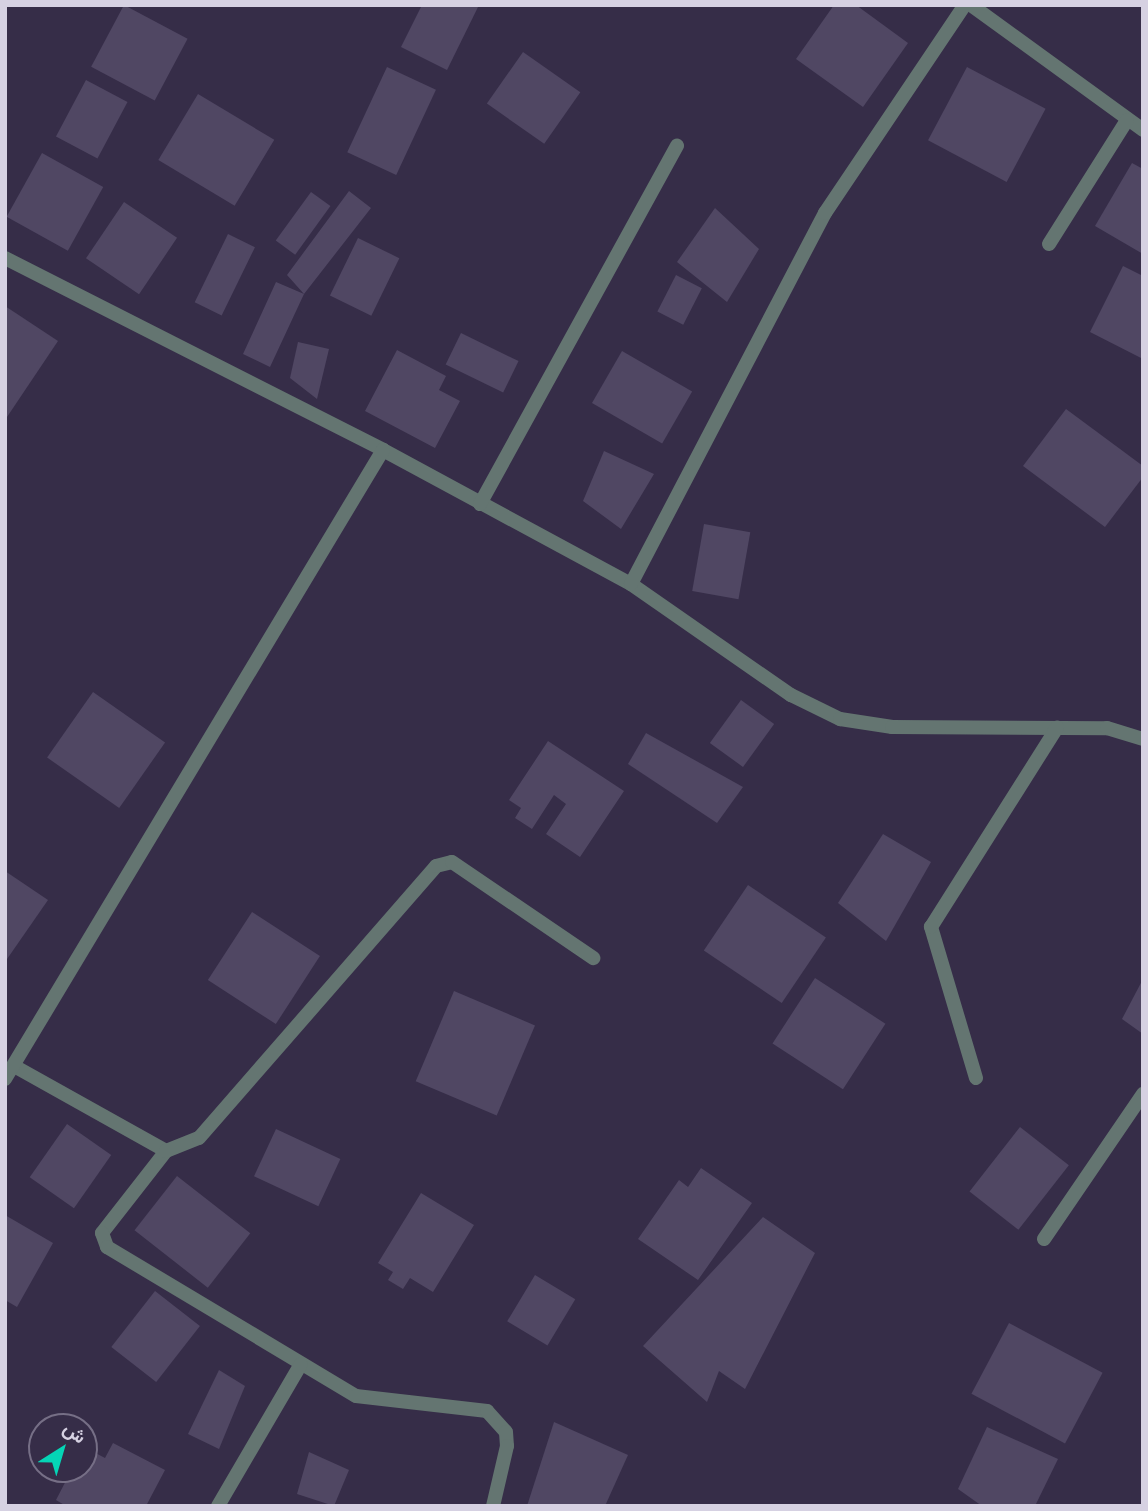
<!DOCTYPE html>
<meta charset="utf-8">
<style>
body{margin:0}
#map{position:relative;width:1148px;height:1511px;overflow:hidden;background:#362d48;font-family:Arial,Vazirmatn,sans-serif}
div>[style]{position:absolute}
.building>*{inset:0;background:#504763;transform-origin:0 0}
.street>*{height:14px;margin:-7px;padding:0 7px;transform-origin:7px;border-radius:7px;background:#647571}
span{translate:-50% -50%;white-space:nowrap;text-align:center;line-height:1.15;-webkit-text-stroke:5px #362d48;paint-order:stroke}
.frame{position:absolute;inset:0;border:7px solid #d6d1e2;pointer-events:none}
.north{position:absolute;left:28px;top:1413px;width:70px;height:70px;box-sizing:border-box;background:#362d48;border:2px solid #766f86;border-radius:50%;rotate:37deg;font-size:19px;font-weight:700;line-height:28px;text-align:center;color:#d6d1e2}
.north::after{content:'';display:block;margin:auto;width:24px;height:32px;background:#05d5b6;clip-path:polygon(50% 0,100% 100%,50% 72%,0 100%)}
</style>
<div id="map">
<div class="building">
<i style="left:124px;top:5px;width:72px;height:70px;rotate:28deg"></i>
<i style="clip-path:polygon(422px 5px,479px 5px,447px 70px,401px 47px)"></i>
<i style="clip-path:polygon(834px 5px,856px 5px,908px 43px,863px 107px,796px 59px)"></i>
<i style="left:523px;top:52px;width:70px;height:63px;rotate:35deg"></i>
<i style="left:387px;top:67px;width:54px;height:94px;rotate:25deg"></i>
<i style="left:967px;top:67px;width:89px;height:83px;rotate:28deg"></i>
<i style="left:86px;top:80px;width:47px;height:64px;rotate:28deg"></i>
<i style="left:198px;top:94px;width:89px;height:77px;rotate:31deg"></i>
<i style="left:42px;top:153px;width:70px;height:73px;rotate:29deg"></i>
<i style="clip-path:polygon(1132px 163px,1143px 169px,1143px 254px,1095px 226px)"></i>
<i style="clip-path:polygon(349px 191px,371px 208px,304px 294px,270px 367px,243px 354px,276px 282px,304px 294px,287px 275px)"></i>
<i style="left:311px;top:192px;width:24px;height:60px;rotate:36deg"></i>
<i style="left:124px;top:202px;width:64px;height:68px;rotate:34deg"></i>
<i style="clip-path:polygon(715px 208px,759px 249px,727px 302px,677px 262px)"></i>
<i style="left:228px;top:234px;width:30px;height:76px;rotate:26deg"></i>
<i style="left:358px;top:238px;width:46px;height:64px;rotate:26deg"></i>
<i style="clip-path:polygon(1123px 266px,1143px 276px,1143px 359px,1090px 332px)"></i>
<i style="left:676px;top:275px;width:29px;height:41px;rotate:27deg"></i>
<i style="clip-path:polygon(5px 306px,58px 341px,5px 420px)"></i>
<i style="left:461px;top:333px;width:64px;height:35px;rotate:26deg"></i>
<i style="clip-path:polygon(298px 342px,329px 349px,317px 399px,290px 378px)"></i>
<i style="clip-path:polygon(397px 350px,446px 376px,439px 390px,460px 401px,435px 448px,365px 411px)"></i>
<i style="left:622px;top:351px;width:81px;height:60px;rotate:30deg"></i>
<i style="clip-path:polygon(1066px 409px,1143px 466px,1143px 477px,1105px 527px,1023px 466px)"></i>
<i style="clip-path:polygon(604px 451px,654px 474px,621px 529px,583px 501px)"></i>
<i style="left:704px;top:524px;width:47px;height:68px;rotate:10deg"></i>
<i style="left:93px;top:692px;width:88px;height:80px;rotate:35deg"></i>
<i style="left:741px;top:700px;width:41px;height:53px;rotate:36deg"></i>
<i style="clip-path:polygon(646px 733px,743px 787px,717px 823px,628px 764px)"></i>
<i style="clip-path:polygon(548px 741px,624px 791px,580px 857px,546px 834px,566px 804px,554px 795px,532px 829px,515px 818px,521px 808px,509px 800px)"></i>
<i style="clip-path:polygon(883px 834px,931px 862px,886px 941px,838px 903px)"></i>
<i style="clip-path:polygon(5px 871px,48px 900px,5px 962px)"></i>
<i style="left:748px;top:885px;width:94px;height:79px;rotate:34deg"></i>
<i style="left:252px;top:912px;width:81px;height:81px;rotate:33deg"></i>
<i style="left:815px;top:978px;width:84px;height:78px;rotate:33deg"></i>
<i style="clip-path:polygon(1143px 979px,1143px 1034px,1122px 1019px)"></i>
<i style="left:454px;top:991px;width:88px;height:98px;rotate:23deg"></i>
<i style="left:67px;top:1124px;width:54px;height:65px;rotate:35deg"></i>
<i style="left:1020px;top:1127px;width:62px;height:82px;rotate:38deg"></i>
<i style="left:276px;top:1129px;width:71px;height:52px;rotate:25deg"></i>
<i style="clip-path:polygon(701px 1168px,752px 1203px,698px 1280px,638px 1239px,679px 1180px,688px 1187px)"></i>
<i style="left:177px;top:1176px;width:93px;height:69px;rotate:38deg"></i>
<i style="clip-path:polygon(421px 1193px,474px 1225px,433px 1292px,410px 1278px,403px 1289px,388px 1280px,393px 1272px,378px 1263px)"></i>
<i style="clip-path:polygon(5px 1215px,53px 1243px,17px 1307px,5px 1300px)"></i>
<i style="clip-path:polygon(763px 1217px,815px 1253px,745px 1389px,719px 1371px,707px 1402px,643px 1346px)"></i>
<i style="left:535px;top:1275px;width:47px;height:54px;rotate:31deg"></i>
<i style="left:155px;top:1291px;width:57px;height:71px;rotate:38deg"></i>
<i style="left:1009px;top:1323px;width:106px;height:80px;rotate:28deg"></i>
<i style="clip-path:polygon(219px 1370px,245px 1386px,219px 1449px,188px 1434px)"></i>
<i style="clip-path:polygon(554px 1422px,628px 1455px,605px 1506px,527px 1506px)"></i>
<i style="clip-path:polygon(987px 1427px,1058px 1459px,1035px 1506px,982px 1506px,958px 1489px)"></i>
<i style="clip-path:polygon(113px 1443px,165px 1470px,146px 1506px,66px 1506px,56px 1500px,72px 1469px,84px 1469px,84px 1447px,105px 1458px)"></i>
<i style="clip-path:polygon(309px 1452px,349px 1470px,334px 1506px,297px 1494px)"></i>
</div>
<div class="street">
<i style="left:971px;top:5px;width:213px;rotate:36deg"></i>
<i style="left:1049px;top:244px;width:146px;rotate:-57.8deg"></i>
<i style="left:5px;top:258px;width:424px;rotate:26.9deg"></i>
<i style="left:383px;top:450px;width:282px;rotate:28.4deg"></i>
<i style="left:631px;top:584px;width:195px;rotate:34.8deg"></i>
<i style="left:791px;top:695px;width:55px;rotate:26.1deg"></i>
<i style="left:840px;top:719px;width:53px;rotate:8.7deg"></i>
<i style="left:892px;top:727px;width:215px;rotate:0.3deg"></i>
<i style="left:1107px;top:728px;width:38px;rotate:17deg"></i>
<i style="left:480px;top:504px;width:409px;rotate:-61.2deg"></i>
<i style="left:631px;top:584px;width:419px;rotate:-62.4deg"></i>
<i style="left:825px;top:213px;width:251px;rotate:-56.1deg"></i>
<i style="left:14px;top:1066px;width:174px;rotate:29.2deg"></i>
<i style="left:166px;top:1151px;width:104px;rotate:128deg"></i>
<i style="left:102px;top:1233px;width:15px;rotate:70deg"></i>
<i style="left:107px;top:1247px;width:290px;rotate:30.9deg"></i>
<i style="left:356px;top:1396px;width:132px;rotate:6.5deg"></i>
<i style="left:487px;top:1411px;width:28px;rotate:48deg"></i>
<i style="left:506px;top:1432px;width:14px;rotate:86deg"></i>
<i style="left:507px;top:1446px;width:62px;rotate:103.1deg"></i>
<i style="left:976px;top:1078px;width:158px;rotate:-106.6deg"></i>
<i style="left:931px;top:927px;width:236px;rotate:-57.7deg"></i>
<i style="left:5px;top:1079px;width:734px;rotate:-59deg"></i>
<i style="left:166px;top:1151px;width:35px;rotate:-22deg"></i>
<i style="left:199px;top:1138px;width:361px;rotate:-48.9deg"></i>
<i style="left:436px;top:866px;width:16px;rotate:-14deg"></i>
<i style="left:452px;top:862px;width:171px;rotate:34.2deg"></i>
<i style="left:1044px;top:1239px;width:176px;rotate:-55.7deg"></i>
<i style="left:218px;top:1506px;width:164px;rotate:-59.7deg"></i>
</div>
<div class="frame"></div>
<div class="north">ش</div>
</div>
